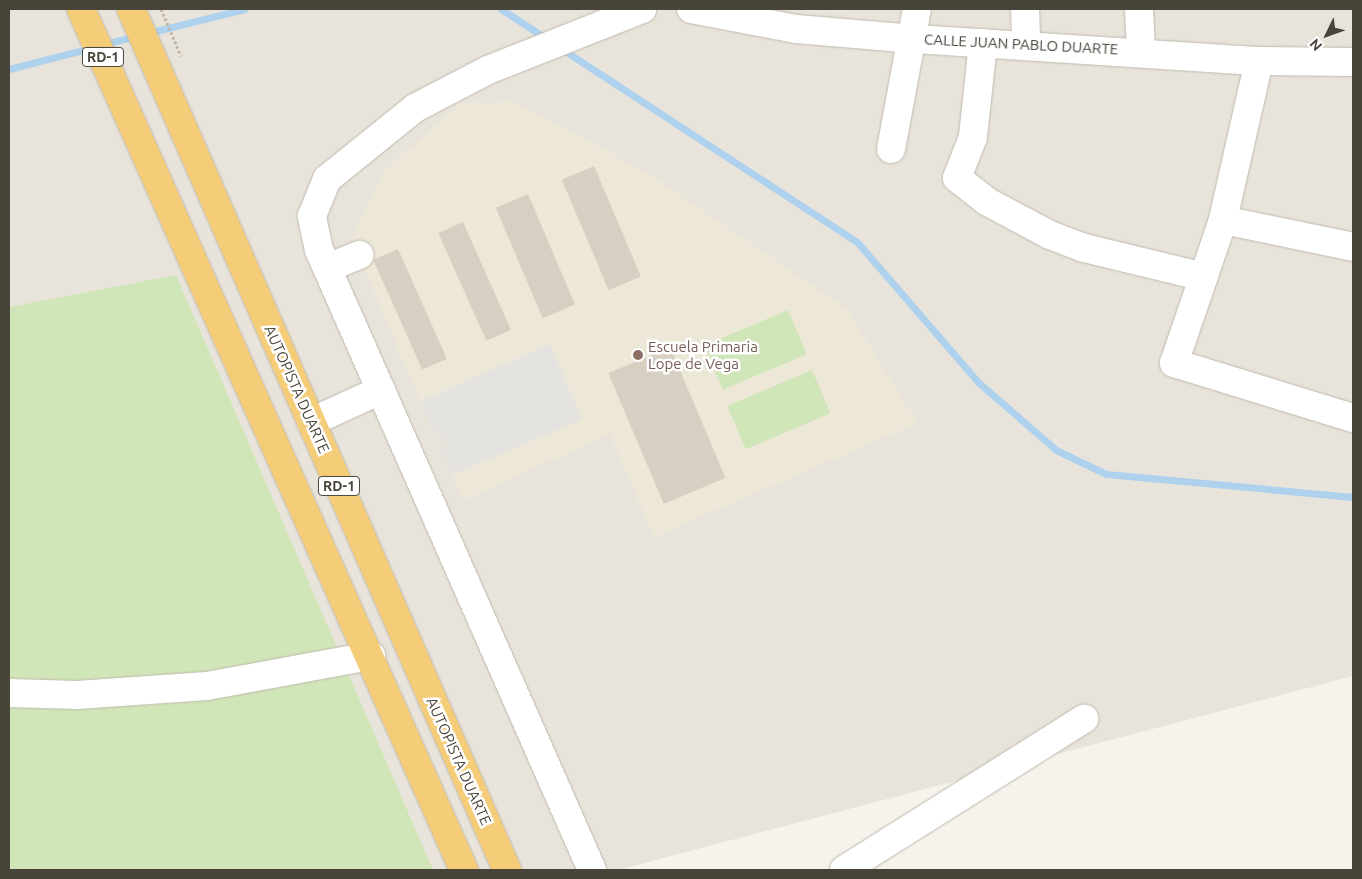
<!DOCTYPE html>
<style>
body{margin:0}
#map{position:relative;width:1362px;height:879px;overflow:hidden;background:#f5f3ec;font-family:Ubuntu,sans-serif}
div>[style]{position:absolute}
.residential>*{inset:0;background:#e9e4db}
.education>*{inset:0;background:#ede7d7}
.green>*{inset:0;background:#d1e6b8;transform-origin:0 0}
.parking>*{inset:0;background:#e4e3e0}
.stream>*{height:7px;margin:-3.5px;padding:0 3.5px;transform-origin:3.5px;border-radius:3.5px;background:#aed2ed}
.building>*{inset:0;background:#d6cfc2;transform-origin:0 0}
.path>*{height:3px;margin-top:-1.5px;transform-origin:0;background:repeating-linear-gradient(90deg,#c1b6a1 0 2.5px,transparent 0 5px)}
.roads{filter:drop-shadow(0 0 1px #c0baaf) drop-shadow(0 0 1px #c0baaf)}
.minor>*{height:28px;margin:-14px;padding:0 14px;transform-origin:14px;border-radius:14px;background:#fff}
.highway>*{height:28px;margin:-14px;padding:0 14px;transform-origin:14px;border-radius:14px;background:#f5cd78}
.dots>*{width:14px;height:14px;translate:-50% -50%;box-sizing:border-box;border:2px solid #fff;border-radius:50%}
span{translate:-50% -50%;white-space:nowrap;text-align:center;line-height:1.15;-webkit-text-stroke:5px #fff;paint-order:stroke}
.shield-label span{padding:1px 4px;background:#fff;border:1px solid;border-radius:4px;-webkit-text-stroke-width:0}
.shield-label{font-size:14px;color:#49443a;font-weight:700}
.street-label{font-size:15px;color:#49443a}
.education-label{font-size:15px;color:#785e54}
.left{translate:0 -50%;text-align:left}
.frame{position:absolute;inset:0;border:10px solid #49443a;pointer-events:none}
.north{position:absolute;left:1302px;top:10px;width:50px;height:50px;-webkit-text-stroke:4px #fff;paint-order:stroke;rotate:228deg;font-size:14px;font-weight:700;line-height:20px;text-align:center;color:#49443a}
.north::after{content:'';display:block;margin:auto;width:18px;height:22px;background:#49443a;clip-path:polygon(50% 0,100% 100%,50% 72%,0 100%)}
</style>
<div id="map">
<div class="residential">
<i style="clip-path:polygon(9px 9px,1353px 9px,1353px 676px,618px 870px,260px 870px,9px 848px)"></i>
</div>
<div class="education">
<i style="clip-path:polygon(514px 102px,644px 171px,846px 308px,917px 423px,654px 537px,610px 434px,463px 500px,441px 449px,447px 446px,444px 437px,440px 429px,433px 432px,352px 239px,386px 170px,461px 103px)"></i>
</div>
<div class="green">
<i style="clip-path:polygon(176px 275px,339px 652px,433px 870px,9px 870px,9px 307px)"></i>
<i style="left:788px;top:310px;width:48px;height:91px;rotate:67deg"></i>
<i style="left:812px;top:370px;width:47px;height:92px;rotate:67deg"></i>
</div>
<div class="parking">
<i style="clip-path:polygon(550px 344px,582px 419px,452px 475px,441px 449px,447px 446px,444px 437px,440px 429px,433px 432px,421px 401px)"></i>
</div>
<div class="stream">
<i style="left:501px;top:9px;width:55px;rotate:33.1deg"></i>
<i style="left:148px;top:33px;width:99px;rotate:-14deg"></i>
<i style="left:104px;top:44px;width:34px;rotate:-14deg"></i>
<i style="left:562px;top:49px;width:354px;rotate:33.2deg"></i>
<i style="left:858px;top:243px;width:185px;rotate:49.2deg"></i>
<i style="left:979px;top:383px;width:102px;rotate:41deg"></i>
<i style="left:1056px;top:450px;width:55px;rotate:25.6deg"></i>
<i style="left:1106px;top:474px;width:248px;rotate:5.3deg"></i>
<i style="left:9px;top:69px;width:85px;rotate:-14.4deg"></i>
</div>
<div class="building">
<i style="left:594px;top:166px;width:120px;height:35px;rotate:67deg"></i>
<i style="left:528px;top:194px;width:120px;height:35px;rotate:67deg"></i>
<i style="left:463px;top:222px;width:118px;height:27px;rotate:66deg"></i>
<i style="left:398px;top:249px;width:120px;height:27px;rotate:66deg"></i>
<i style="left:670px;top:347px;width:142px;height:67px;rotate:67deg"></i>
</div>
<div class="path">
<i style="left:161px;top:9px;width:51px;rotate:66.9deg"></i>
</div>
<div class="roads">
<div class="minor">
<i style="left:691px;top:9px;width:107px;rotate:10.8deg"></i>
<i style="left:796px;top:29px;width:119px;rotate:4.8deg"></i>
<i style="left:915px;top:39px;width:345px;rotate:3.7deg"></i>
<i style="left:1259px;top:61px;width:94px;rotate:0.6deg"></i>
<i style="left:1025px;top:9px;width:36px;rotate:88deg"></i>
<i style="left:1139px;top:9px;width:41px;rotate:87.2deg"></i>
<i style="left:983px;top:43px;width:95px;rotate:96.1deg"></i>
<i style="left:973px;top:137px;width:44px;rotate:111.3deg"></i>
<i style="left:957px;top:178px;width:37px;rotate:38deg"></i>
<i style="left:986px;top:201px;width:72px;rotate:28deg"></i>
<i style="left:1050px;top:235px;width:36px;rotate:21deg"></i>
<i style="left:1084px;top:248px;width:123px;rotate:13.6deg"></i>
<i style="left:1259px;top:61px;width:163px;rotate:102.8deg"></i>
<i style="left:1223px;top:220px;width:151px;rotate:108.9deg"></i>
<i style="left:1174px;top:363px;width:187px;rotate:17.1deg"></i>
<i style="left:891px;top:149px;width:142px;rotate:-79.5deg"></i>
<i style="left:1223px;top:220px;width:133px;rotate:11.7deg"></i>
<i style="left:327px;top:268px;width:35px;rotate:-22deg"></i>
<i style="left:311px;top:422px;width:77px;rotate:-24.6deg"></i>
<i style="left:9px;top:693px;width:68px;rotate:1.7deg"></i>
<i style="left:77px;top:695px;width:130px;rotate:-4deg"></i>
<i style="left:207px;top:686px;width:167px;rotate:-10.4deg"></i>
<i style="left:592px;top:870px;width:677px;rotate:-113.76deg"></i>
<i style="left:319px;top:250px;width:35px;rotate:-102deg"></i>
<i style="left:312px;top:216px;width:40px;rotate:-68deg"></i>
<i style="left:327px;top:179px;width:113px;rotate:-38.9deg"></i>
<i style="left:415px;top:108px;width:82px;rotate:-27.5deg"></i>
<i style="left:488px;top:70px;width:166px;rotate:-21.6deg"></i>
<i style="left:844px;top:870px;width:284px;rotate:-32.2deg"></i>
</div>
<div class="highway">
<i style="left:81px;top:9px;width:942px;rotate:66.02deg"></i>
<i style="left:131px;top:9px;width:940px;rotate:66.41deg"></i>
</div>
</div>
<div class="dots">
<i style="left:638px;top:355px;background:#8d6e63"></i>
</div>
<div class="shield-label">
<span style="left:103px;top:57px">RD-1</span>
<span style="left:339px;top:486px">RD-1</span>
</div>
<div class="street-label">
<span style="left:1021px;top:44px;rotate:3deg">CALLE JUAN PABLO DUARTE</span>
<span style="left:297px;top:389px;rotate:66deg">AUTOPISTA DUARTE</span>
<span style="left:459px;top:761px;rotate:66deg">AUTOPISTA DUARTE</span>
</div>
<div class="education-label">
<span class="left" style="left:648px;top:355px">Escuela Primaria<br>Lope de Vega</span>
</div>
<div class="frame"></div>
<div class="north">N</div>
</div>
